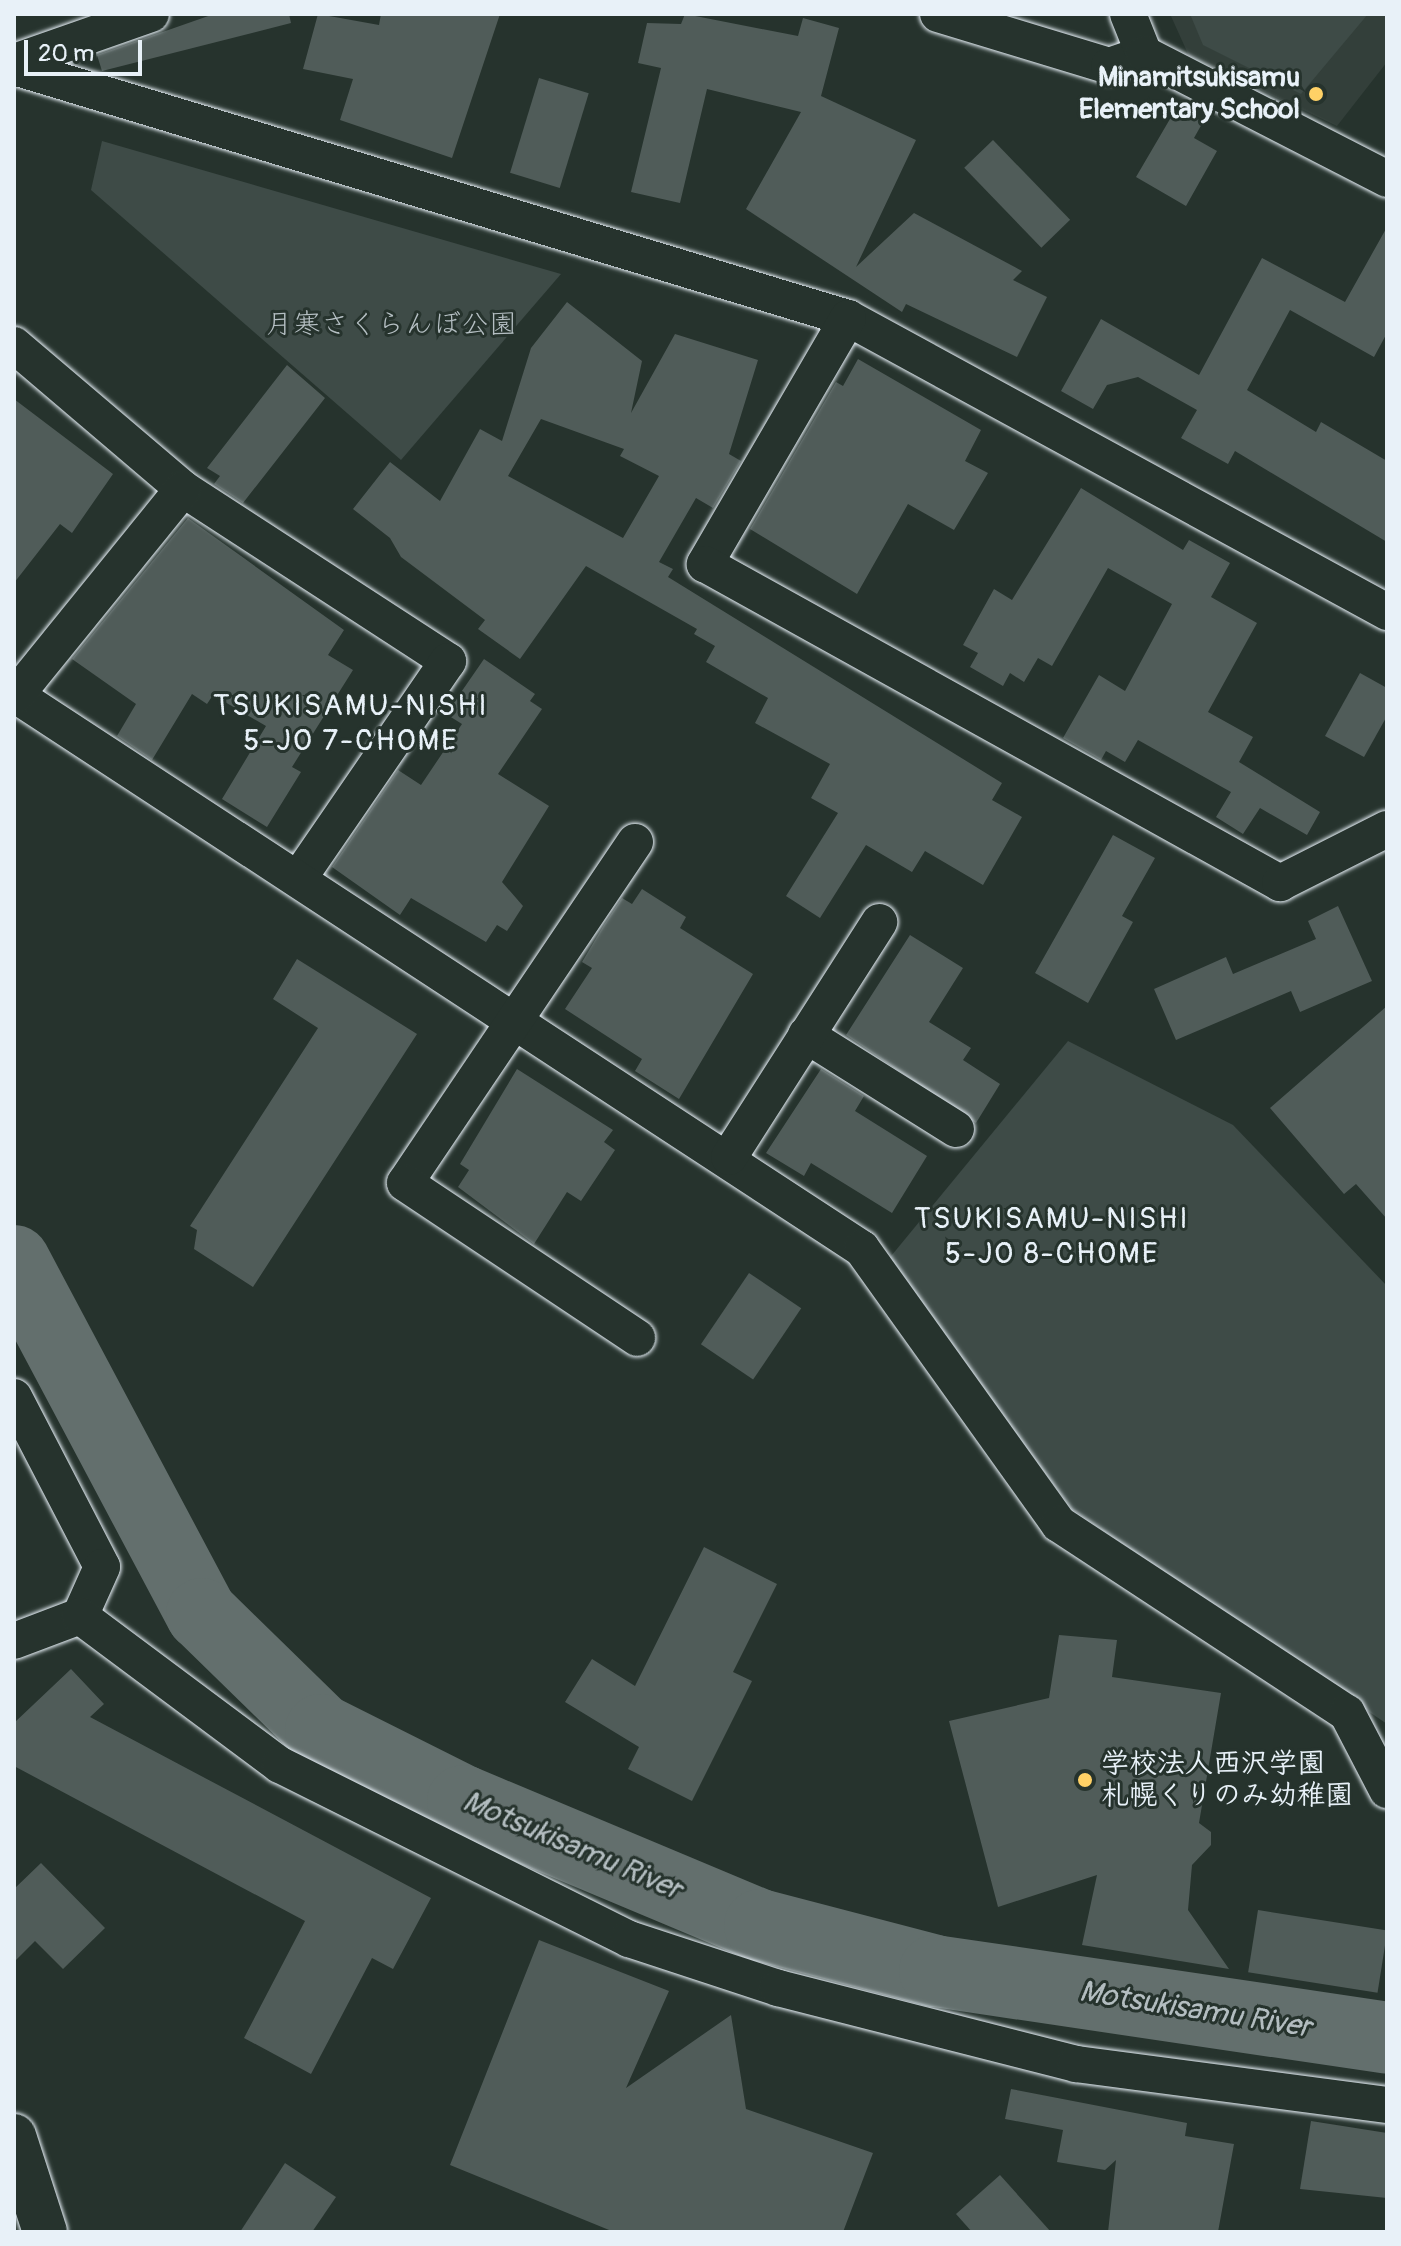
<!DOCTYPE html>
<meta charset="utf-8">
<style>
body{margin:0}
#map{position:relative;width:1401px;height:2246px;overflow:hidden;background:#26332d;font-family:Pangolin,"Klee One",sans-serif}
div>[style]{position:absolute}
.built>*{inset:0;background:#333f3a}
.green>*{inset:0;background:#3e4b47}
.river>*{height:72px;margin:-36px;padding:0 36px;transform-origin:36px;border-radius:36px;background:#636f6d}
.building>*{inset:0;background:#505c59;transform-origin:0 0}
.roads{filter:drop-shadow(0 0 2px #e8f1f8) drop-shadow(0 0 2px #e8f1f8)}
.minor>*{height:36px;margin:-18px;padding:0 18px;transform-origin:18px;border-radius:18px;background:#26332d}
.tertiary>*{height:44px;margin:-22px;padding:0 22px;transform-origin:22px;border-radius:22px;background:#26332d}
.dots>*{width:22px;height:22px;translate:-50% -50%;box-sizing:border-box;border:4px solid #26332d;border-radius:50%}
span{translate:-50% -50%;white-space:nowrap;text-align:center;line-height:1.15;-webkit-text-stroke:6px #26332d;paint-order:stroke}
.poi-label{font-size:28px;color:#e8f1f8;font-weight:700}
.right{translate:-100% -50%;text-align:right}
.left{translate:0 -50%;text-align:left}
.park-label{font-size:28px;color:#b5bfc3}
.neighbourhood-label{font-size:30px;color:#e8f1f8;letter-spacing:2px}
.water-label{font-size:30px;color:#b3bdc0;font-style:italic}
.frame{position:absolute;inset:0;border:16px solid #e8f1f8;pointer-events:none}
.scale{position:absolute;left:24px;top:40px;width:118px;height:36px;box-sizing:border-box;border:4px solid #e8f1f8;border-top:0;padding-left:10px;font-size:24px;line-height:28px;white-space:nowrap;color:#e8f1f8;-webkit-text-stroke:6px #26332d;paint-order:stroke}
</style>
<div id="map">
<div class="built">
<i style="clip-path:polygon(1170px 14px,1387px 14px,1387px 62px,1337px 126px,1189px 56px)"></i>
</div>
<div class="green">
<i style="clip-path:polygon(1190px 14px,1368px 14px,1301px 94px,1203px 45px)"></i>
<i style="clip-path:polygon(102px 141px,561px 274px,401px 460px,91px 190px)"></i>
<i style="clip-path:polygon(1068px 1041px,1233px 1125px,1387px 1286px,1387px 1724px,1072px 1509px,887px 1261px)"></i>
</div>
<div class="river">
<i style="left:14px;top:1261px;width:400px;rotate:62deg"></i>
<i style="left:202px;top:1614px;width:166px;rotate:44.3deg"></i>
<i style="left:321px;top:1730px;width:159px;rotate:26.6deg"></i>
<i style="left:463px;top:1801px;width:322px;rotate:22.7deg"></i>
<i style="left:760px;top:1925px;width:181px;rotate:14.7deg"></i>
<i style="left:935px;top:1971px;width:457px;rotate:8.4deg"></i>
</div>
<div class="building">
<i style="clip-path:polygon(214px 14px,289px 14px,291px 23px,102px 71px,97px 55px)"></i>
<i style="clip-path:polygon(318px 14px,379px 25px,381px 14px,500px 14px,452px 158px,340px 120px,353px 79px,303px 69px)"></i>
<i style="clip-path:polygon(685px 14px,798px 36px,803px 18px,839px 28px,821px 96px,916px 140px,856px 267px,914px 213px,1022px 271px,1013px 280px,1047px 297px,1017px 357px,906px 304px,902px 312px,746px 209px,801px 112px,707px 89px,680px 203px,631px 192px,661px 68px,638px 63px,647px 23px,681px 24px)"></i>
<i style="left:539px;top:78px;width:52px;height:99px;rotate:17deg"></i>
<i style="clip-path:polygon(1177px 107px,1203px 122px,1194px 138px,1217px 151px,1186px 206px,1136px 177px)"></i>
<i style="left:993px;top:140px;width:111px;height:40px;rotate:46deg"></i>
<i style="clip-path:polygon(1387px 227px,1387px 333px,1374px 357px,1290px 310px,1247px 390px,1316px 432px,1321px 422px,1387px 461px,1387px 542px,1235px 451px,1228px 464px,1181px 438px,1197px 410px,1138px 377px,1107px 385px,1093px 409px,1061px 391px,1101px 319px,1199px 375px,1262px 258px,1345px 302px)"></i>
<i style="clip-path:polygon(evenodd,567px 302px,642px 361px,631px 413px,675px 334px,758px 360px,729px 454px,741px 461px,713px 508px,696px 498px,659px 562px,673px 569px,668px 577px,1002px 783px,992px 800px,1022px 817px,983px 885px,925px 851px,912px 872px,866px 845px,820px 918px,786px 896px,838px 813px,811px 798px,830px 764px,755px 723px,768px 698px,706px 662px,715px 646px,694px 634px,697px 629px,586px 566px,520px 659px,478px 629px,485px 620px,401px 557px,390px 538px,353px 509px,390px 462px,440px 501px,480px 429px,502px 441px,531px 348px,567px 302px,541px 419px,624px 449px,620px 456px,659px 476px,623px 538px,508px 476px,541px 419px)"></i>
<i style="clip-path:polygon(858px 359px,981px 430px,965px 461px,988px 473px,954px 530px,908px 504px,857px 594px,750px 529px,836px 382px,843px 386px)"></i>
<i style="clip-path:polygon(287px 365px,325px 398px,243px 503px,214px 484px,220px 476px,207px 468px)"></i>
<i style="clip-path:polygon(14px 399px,113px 474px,72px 533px,60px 524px,14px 583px)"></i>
<i style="clip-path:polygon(1081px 488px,1183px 550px,1189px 540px,1230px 563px,1211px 597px,1257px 623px,1208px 712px,1253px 737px,1239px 762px,1320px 812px,1307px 835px,1260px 808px,1243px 834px,1216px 817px,1231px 792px,1138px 740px,1125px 762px,1106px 751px,1101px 760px,1063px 738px,1099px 675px,1125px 691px,1172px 604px,1108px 568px,1052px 666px,1038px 658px,1024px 682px,1010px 673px,1003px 686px,970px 667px,978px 653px,963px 645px,994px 589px,1012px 600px)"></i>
<i style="clip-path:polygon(188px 518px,344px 630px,328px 655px,353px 670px,292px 767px,301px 772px,267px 827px,222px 799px,266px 726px,213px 695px,207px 704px,192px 694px,152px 760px,117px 736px,136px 704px,72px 659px)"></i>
<i style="clip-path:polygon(484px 659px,535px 694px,530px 701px,542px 709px,498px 774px,549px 806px,502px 882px,523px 906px,507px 931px,497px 925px,486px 942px,411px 898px,400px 915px,332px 867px,398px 770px,421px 785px,462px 724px,446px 714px)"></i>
<i style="clip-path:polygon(1360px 673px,1387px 688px,1387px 716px,1364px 757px,1325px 736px)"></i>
<i style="clip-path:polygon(1113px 835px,1155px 858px,1122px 916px,1133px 922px,1088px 1003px,1035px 973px)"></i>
<i style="clip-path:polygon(642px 889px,686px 917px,680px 928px,753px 974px,679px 1099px,635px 1071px,642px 1059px,565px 1009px,592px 968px,582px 962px,604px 925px,622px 898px,632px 904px)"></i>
<i style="clip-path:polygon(1338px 906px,1372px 981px,1300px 1012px,1291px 991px,1176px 1040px,1154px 989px,1226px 957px,1233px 974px,1316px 939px,1308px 921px)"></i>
<i style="clip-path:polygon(910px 935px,963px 968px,929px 1022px,971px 1048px,963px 1060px,1000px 1084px,976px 1123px,846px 1035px)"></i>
<i style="clip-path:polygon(297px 959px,417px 1034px,253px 1287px,194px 1249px,197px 1230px,190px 1226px,318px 1028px,273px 999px)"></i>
<i style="clip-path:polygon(1387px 1006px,1387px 1219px,1356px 1184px,1344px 1194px,1270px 1108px)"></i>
<i style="clip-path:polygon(517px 1069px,613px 1130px,604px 1142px,615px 1150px,581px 1201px,567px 1192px,534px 1244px,458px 1187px,469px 1170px,460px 1164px)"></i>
<i style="clip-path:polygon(821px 1069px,864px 1096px,855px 1111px,927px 1156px,892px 1213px,811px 1163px,804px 1176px,766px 1153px)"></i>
<i style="left:749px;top:1273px;width:63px;height:86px;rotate:34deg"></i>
<i style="clip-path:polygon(704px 1547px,777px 1584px,733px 1672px,752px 1681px,692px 1801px,628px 1769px,639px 1747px,565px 1702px,592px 1659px,635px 1686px)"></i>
<i style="clip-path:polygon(1059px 1635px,1117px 1640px,1112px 1677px,1221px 1693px,1199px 1823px,1211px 1832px,1211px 1845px,1192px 1865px,1188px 1910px,1229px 1969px,1082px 1945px,1097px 1875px,998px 1907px,949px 1721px,1049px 1698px)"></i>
<i style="clip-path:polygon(71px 1669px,104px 1704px,90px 1717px,431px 1898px,393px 1969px,372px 1958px,311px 2074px,244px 2038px,305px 1921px,14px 1766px,14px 1723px)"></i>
<i style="clip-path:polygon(41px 1863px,105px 1928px,63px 1969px,35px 1941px,14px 1962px,14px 1889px)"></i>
<i style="left:1258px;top:1910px;width:131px;height:63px;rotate:9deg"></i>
<i style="clip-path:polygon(539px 1940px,669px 1991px,626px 2088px,731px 2015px,746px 2109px,873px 2153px,843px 2232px,614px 2232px,450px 2165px)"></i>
<i style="clip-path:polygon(1011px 2089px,1187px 2123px,1185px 2136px,1234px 2144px,1218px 2232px,1108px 2232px,1116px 2160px,1105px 2170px,1057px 2162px,1063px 2130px,1005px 2119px)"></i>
<i style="clip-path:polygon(1311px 2121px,1387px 2133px,1387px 2198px,1300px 2189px)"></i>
<i style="clip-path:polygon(285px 2163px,336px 2197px,312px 2232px,240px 2232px)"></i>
<i style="clip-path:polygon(1000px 2175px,1051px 2232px,972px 2232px,956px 2214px)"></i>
</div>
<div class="roads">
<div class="minor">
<i style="left:938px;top:14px;width:179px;rotate:16.9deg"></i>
<i style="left:1109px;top:66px;width:37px;rotate:-19deg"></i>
<i style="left:1128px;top:14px;width:43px;rotate:68.2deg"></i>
<i style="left:1144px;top:54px;width:273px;rotate:27.2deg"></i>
<i style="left:14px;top:62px;width:145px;rotate:-19.3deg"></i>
<i style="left:14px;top:67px;width:871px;rotate:16.75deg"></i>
<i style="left:848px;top:318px;width:614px;rotate:28.61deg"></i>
<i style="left:848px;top:318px;width:285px;rotate:120.2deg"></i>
<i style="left:705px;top:564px;width:658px;rotate:29.02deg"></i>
<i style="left:1280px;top:883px;width:120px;rotate:-26.8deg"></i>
<i style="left:14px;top:345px;width:222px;rotate:40.4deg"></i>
<i style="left:183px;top:489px;width:316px;rotate:33deg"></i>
<i style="left:448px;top:661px;width:261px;rotate:124.5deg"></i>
<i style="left:14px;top:694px;width:1013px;rotate:33.2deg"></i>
<i style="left:862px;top:1249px;width:338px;rotate:54.4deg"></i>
<i style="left:1059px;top:1524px;width:344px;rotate:33.3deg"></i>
<i style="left:1347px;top:1713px;width:87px;rotate:62.5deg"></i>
<i style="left:16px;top:695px;width:265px;rotate:-51deg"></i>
<i style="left:635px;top:842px;width:411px;rotate:124deg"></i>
<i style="left:405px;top:1183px;width:279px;rotate:33.7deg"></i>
<i style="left:806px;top:1035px;width:177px;rotate:32.1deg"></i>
<i style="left:729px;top:1157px;width:279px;rotate:-57.4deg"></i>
<i style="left:14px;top:1397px;width:191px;rotate:62.6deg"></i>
<i style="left:102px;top:1567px;width:54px;rotate:114.2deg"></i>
<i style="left:14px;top:1641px;width:71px;rotate:-20.7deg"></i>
<i style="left:80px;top:1616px;width:249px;rotate:36.7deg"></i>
<i style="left:280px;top:1765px;width:390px;rotate:26.5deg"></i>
<i style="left:629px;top:1939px;width:157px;rotate:18.2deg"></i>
<i style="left:778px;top:1988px;width:308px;rotate:14.3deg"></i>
<i style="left:1076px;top:2064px;width:314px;rotate:7.5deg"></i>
</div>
<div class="tertiary">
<i style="left:14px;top:2136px;width:101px;rotate:72.1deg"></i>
</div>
</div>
<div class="dots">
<i style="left:1316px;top:94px;background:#ffd166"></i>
<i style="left:1085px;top:1780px;background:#ffd166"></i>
</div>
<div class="poi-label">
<span class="right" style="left:1300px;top:94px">Minamitsukisamu<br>Elementary School</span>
<span class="left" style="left:1101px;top:1780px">学校法人西沢学園<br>札幌くりのみ幼稚園</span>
</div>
<div class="park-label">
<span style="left:391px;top:325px">月寒さくらんぼ公園</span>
</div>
<div class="neighbourhood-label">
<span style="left:351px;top:723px">TSUKISAMU-NISHI<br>5-JO 7-CHOME</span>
<span style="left:1052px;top:1236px">TSUKISAMU-NISHI<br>5-JO 8-CHOME</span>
</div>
<div class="water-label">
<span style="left:572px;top:1846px;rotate:23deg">Motsukisamu River</span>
<span style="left:1195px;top:2010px;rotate:9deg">Motsukisamu River</span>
</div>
<div class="frame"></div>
<div class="scale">20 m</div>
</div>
